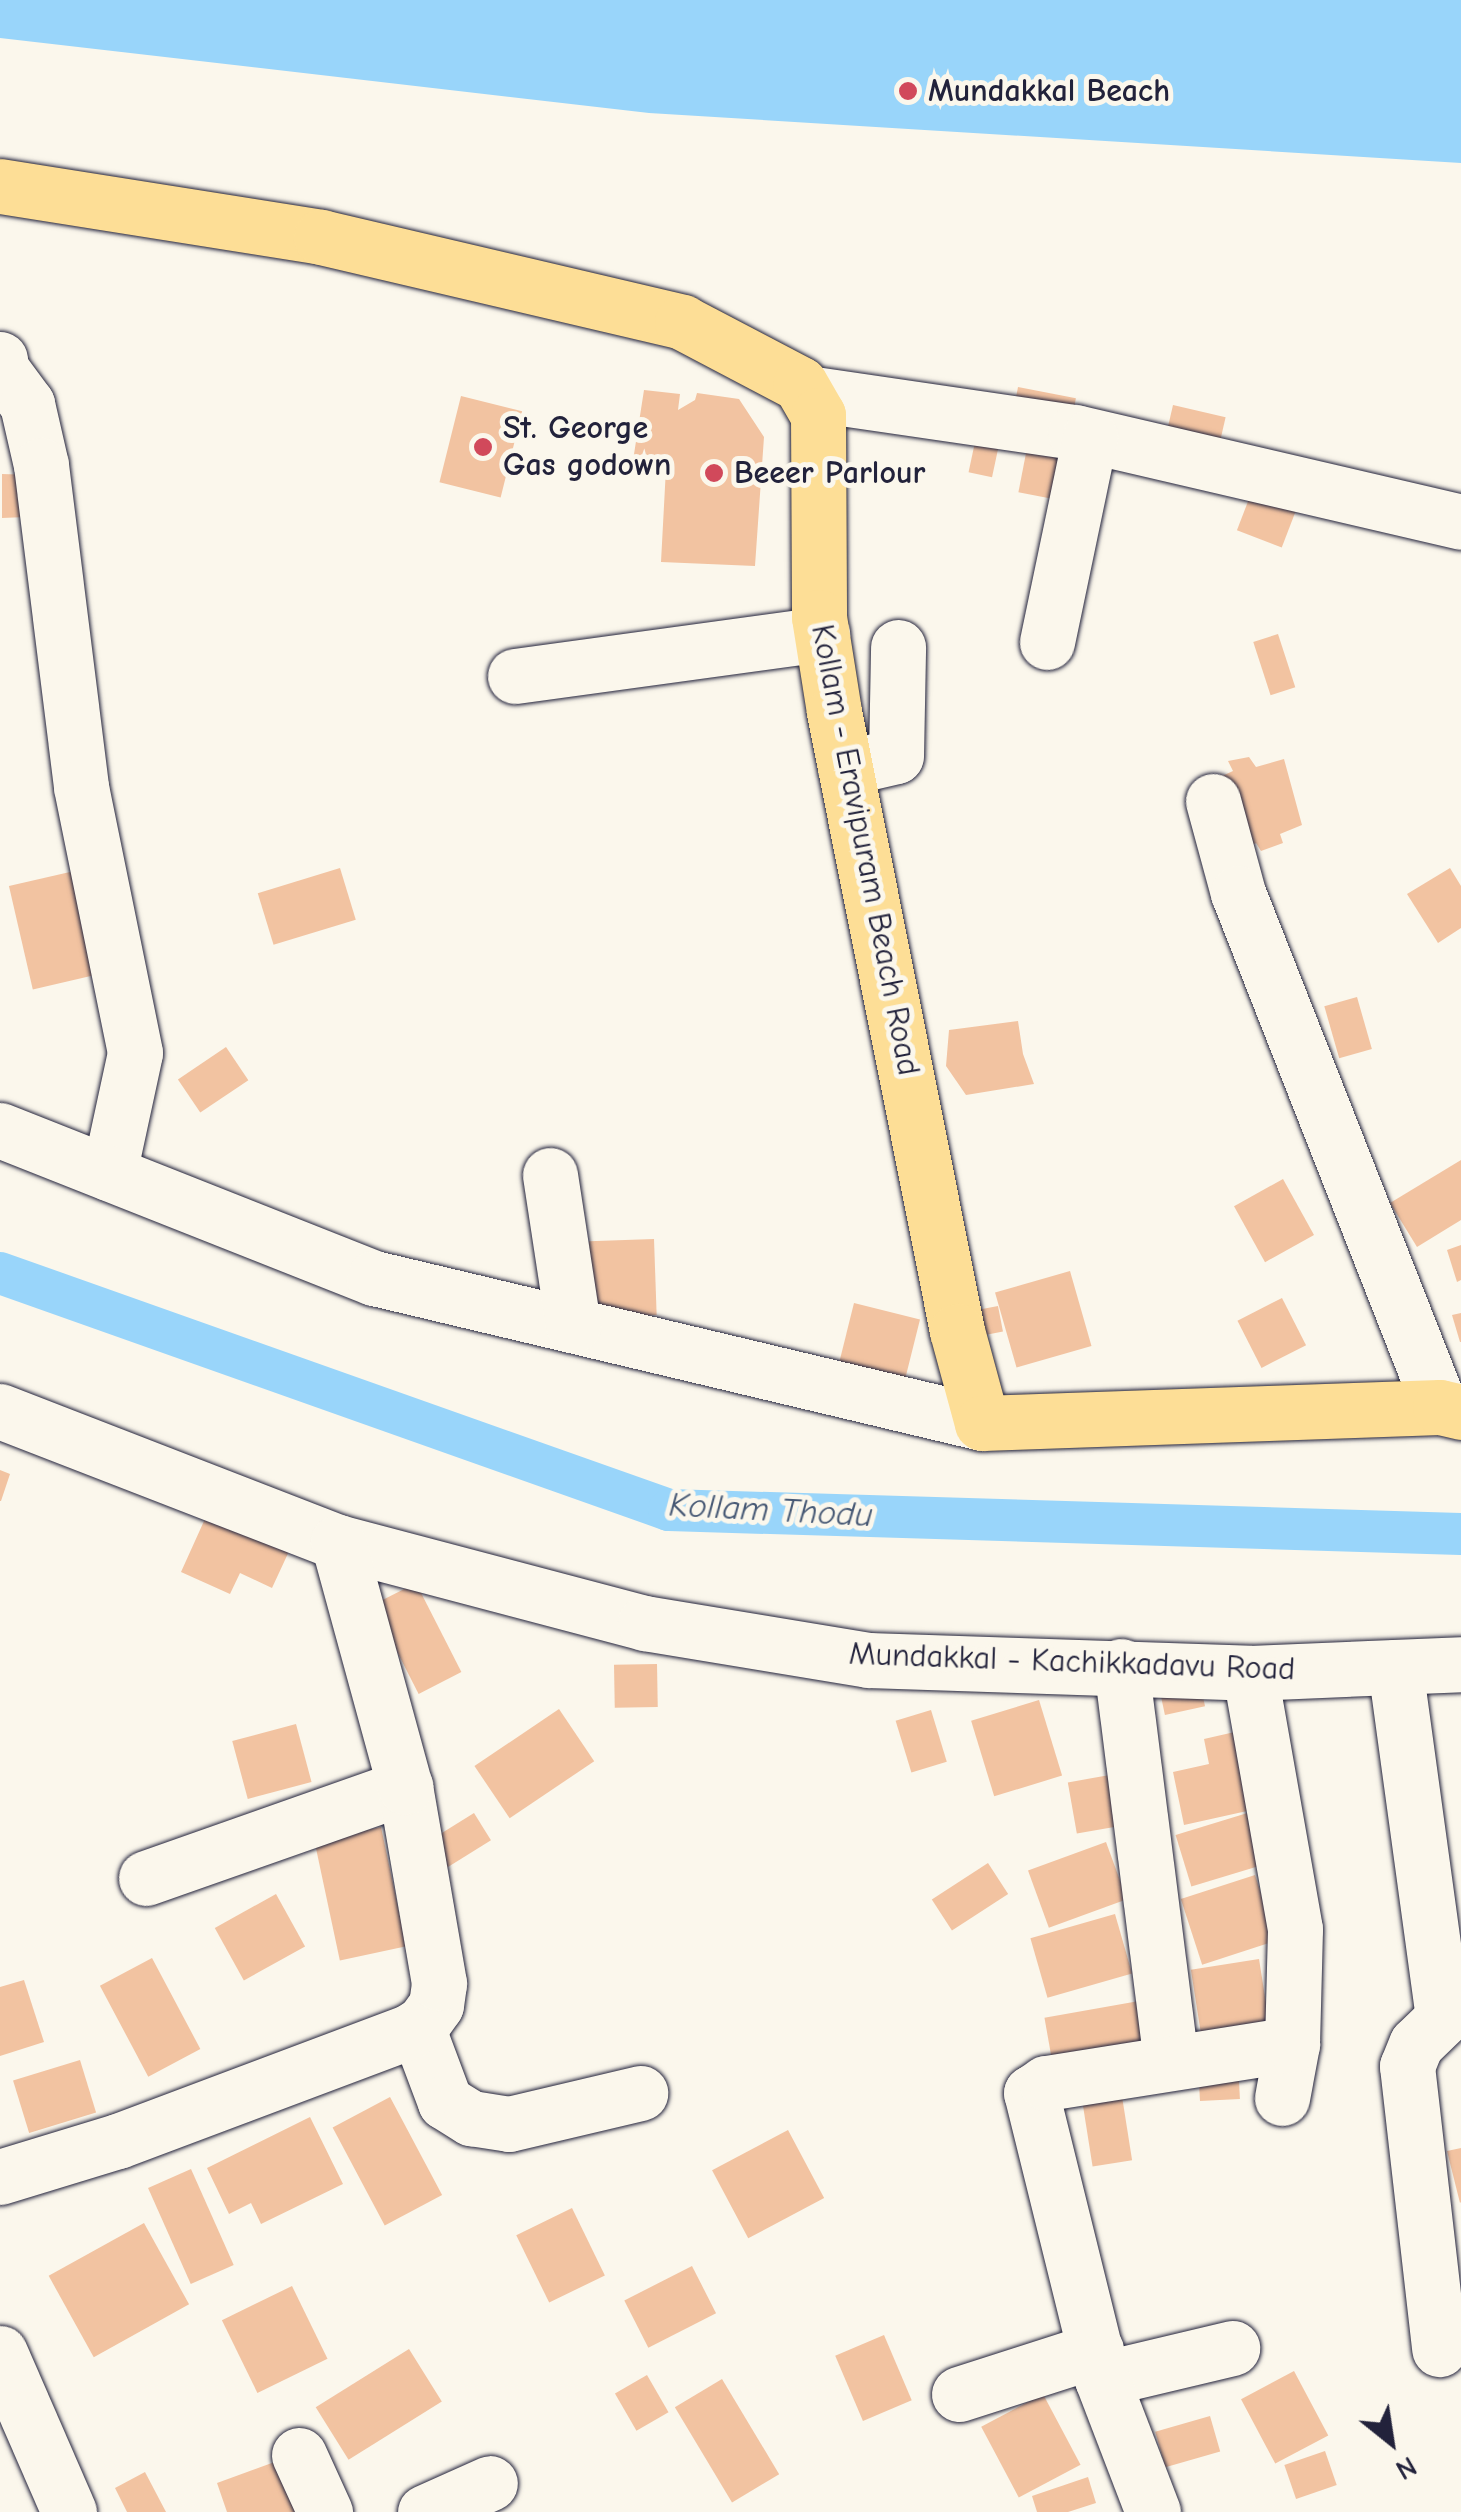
<!DOCTYPE html>
<style>
body{margin:0}
#map{position:relative;width:1461px;height:2512px;overflow:hidden;background:#fbf7ec;font-family:"Comic Neue",sans-serif}
div>[style]{position:absolute}
.water>*{inset:0;background:#99d5fa}
.canal>*{height:42px;margin:-21px;padding:0 21px;transform-origin:21px;border-radius:21px;background:#99d5fa}
.building>*{inset:0;background:#f2c3a1;transform-origin:0 0}
.roads{filter:drop-shadow(0 0 2px #22223b) drop-shadow(0 0 2px #22223b)}
.minor>*{height:55px;margin:-27.5px;padding:0 27.5px;transform-origin:27.5px;border-radius:27.5px;background:#fbf7ec}
.major>*{height:55px;margin:-27.5px;padding:0 27.5px;transform-origin:27.5px;border-radius:27.5px;background:#fdde96}
.dots>*{width:28px;height:28px;translate:-50% -50%;box-sizing:border-box;border:5px solid #fbf7ec;border-radius:50%}
span{translate:-50% -50%;white-space:nowrap;text-align:center;line-height:1.15;-webkit-text-stroke:10px #fbf7ec;paint-order:stroke}
.poi-label{font-size:32px;color:#22223b;font-weight:700}
.left{translate:0 -50%;text-align:left}
.street-label{font-size:32px;color:#22223b}
.water-label{font-size:35px;color:#465874;font-style:italic}
.north{position:absolute;left:1341px;top:2392px;width:100px;height:100px;-webkit-text-stroke:8px #fbf7ec;paint-order:stroke;rotate:150deg;font-size:28px;font-weight:700;line-height:40px;text-align:center;color:#22223b}
.north::after{content:'';display:block;margin:auto;width:35px;height:45px;background:#22223b;clip-path:polygon(50% 0,100% 100%,50% 72%,0 100%)}
</style>
<div id="map">
<div class="water">
<i style="clip-path:polygon(0 0,1461px 0,1461px 163px,649px 113px,0 38px)"></i>
</div>
<div class="canal">
<i style="left:0;top:1273px;width:710px;rotate:19.51deg"></i>
<i style="left:669px;top:1510px;width:792px;rotate:1.74deg"></i>
</div>
<div class="building">
<i style="left:1018px;top:387px;width:59px;height:25px;rotate:11deg"></i>
<i style="clip-path:polygon(644px 390px,680px 394px,678px 410px,695px 400px,697px 393px,739px 399px,764px 437px,755px 566px,661px 562px,666px 468px,632px 467px)"></i>
<i style="left:461px;top:396px;width:63px;height:89px;rotate:14deg"></i>
<i style="left:1173px;top:405px;width:54px;height:39px;rotate:13deg"></i>
<i style="left:975px;top:442px;width:24px;height:31px;rotate:12deg"></i>
<i style="left:1027px;top:448px;width:42px;height:45px;rotate:11deg"></i>
<i style="clip-path:polygon(2px 474px,32px 475px,26px 517px,2px 518px)"></i>
<i style="left:1257px;top:478px;width:48px;height:56px;rotate:21deg"></i>
<i style="left:1278px;top:634px;width:56px;height:26px;rotate:72deg"></i>
<i style="clip-path:polygon(1249px 757px,1256px 767px,1284px 759px,1302px 825px,1280px 834px,1283px 843px,1261px 851px,1256px 843px,1250px 847px,1222px 776px,1233px 771px,1228px 761px)"></i>
<i style="left:340px;top:868px;width:54px;height:86px;rotate:73deg"></i>
<i style="clip-path:polygon(1450px 868px,1461px 886px,1461px 928px,1438px 943px,1407px 894px)"></i>
<i style="left:83px;top:869px;width:106px;height:76px;rotate:77deg"></i>
<i style="left:1357px;top:997px;width:54px;height:34px;rotate:74deg"></i>
<i style="clip-path:polygon(1018px 1021px,1023px 1054px,1034px 1084px,966px 1095px,946px 1066px,949px 1030px)"></i>
<i style="left:226px;top:1047px;width:40px;height:58px;rotate:56deg"></i>
<i style="clip-path:polygon(1461px 1160px,1461px 1220px,1417px 1247px,1390px 1203px)"></i>
<i style="left:1283px;top:1179px;width:64px;height:56px;rotate:61deg"></i>
<i style="left:654px;top:1239px;width:76px;height:65px;rotate:88deg"></i>
<i style="clip-path:polygon(1461px 1245px,1461px 1280px,1457px 1282px,1447px 1250px)"></i>
<i style="left:1070px;top:1271px;width:78px;height:78px;rotate:74deg"></i>
<i style="left:1282px;top:1298px;width:53px;height:50px;rotate:63deg"></i>
<i style="left:854px;top:1303px;width:68px;height:62px;rotate:14deg"></i>
<i style="left:998px;top:1306px;width:26px;height:36px;rotate:79deg"></i>
<i style="clip-path:polygon(1461px 1313px,1461px 1342px,1460px 1342px,1452px 1315px)"></i>
<i style="clip-path:polygon(0 1470px,10px 1474px,1px 1501px,0 1501px)"></i>
<i style="clip-path:polygon(209px 1510px,291px 1547px,272px 1588px,240px 1573px,230px 1594px,181px 1572px)"></i>
<i style="left:416px;top:1583px;width:100px;height:48px;rotate:63deg"></i>
<i style="left:657px;top:1664px;width:43px;height:43px;rotate:89deg"></i>
<i style="left:1199px;top:1678px;width:29px;height:41px;rotate:78deg"></i>
<i style="left:1039px;top:1700px;width:79px;height:71px;rotate:73deg"></i>
<i style="left:559px;top:1709px;width:63px;height:102px;rotate:56deg"></i>
<i style="left:931px;top:1710px;width:54px;height:37px;rotate:73deg"></i>
<i style="left:296px;top:1724px;width:60px;height:66px;rotate:75deg"></i>
<i style="clip-path:polygon(1239px 1731px,1256px 1809px,1184px 1825px,1173px 1772px,1209px 1764px,1204px 1739px)"></i>
<i style="left:1121px;top:1773px;width:52px;height:54px;rotate:80deg"></i>
<i style="left:1254px;top:1811px;width:54px;height:82px;rotate:73deg"></i>
<i style="left:474px;top:1813px;width:32px;height:62px;rotate:58deg"></i>
<i style="left:381px;top:1827px;width:122px;height:68px;rotate:78deg"></i>
<i style="left:1106px;top:1842px;width:61px;height:83px;rotate:70deg"></i>
<i style="left:988px;top:1863px;width:37px;height:67px;rotate:57deg"></i>
<i style="left:1255px;top:1875px;width:69px;height:78px;rotate:72deg"></i>
<i style="left:276px;top:1894px;width:60px;height:70px;rotate:61deg"></i>
<i style="left:1115px;top:1914px;width:62px;height:88px;rotate:74deg"></i>
<i style="left:152px;top:1958px;width:103px;height:59px;rotate:62deg"></i>
<i style="left:1259px;top:1959px;width:65px;height:69px;rotate:81deg"></i>
<i style="clip-path:polygon(24px 1980px,44px 2042px,0 2056px,0 1987px)"></i>
<i style="left:1139px;top:2001px;width:53px;height:96px;rotate:80deg"></i>
<i style="left:80px;top:2060px;width:55px;height:70px;rotate:73deg"></i>
<i style="left:1238px;top:2062px;width:37px;height:40px;rotate:87deg"></i>
<i style="left:1121px;top:2090px;width:71px;height:40px;rotate:81deg"></i>
<i style="left:390px;top:2097px;width:111px;height:65px;rotate:62deg"></i>
<i style="clip-path:polygon(310px 2117px,343px 2184px,261px 2224px,251px 2203px,229px 2214px,207px 2168px)"></i>
<i style="left:788px;top:2130px;width:77px;height:86px;rotate:62deg"></i>
<i style="clip-path:polygon(1461px 2148px,1461px 2202px,1460px 2203px,1447px 2151px)"></i>
<i style="left:191px;top:2169px;width:105px;height:47px;rotate:66deg"></i>
<i style="left:572px;top:2208px;width:75px;height:62px;rotate:64deg"></i>
<i style="left:144px;top:2223px;width:93px;height:109px;rotate:61deg"></i>
<i style="left:692px;top:2266px;width:53px;height:76px;rotate:63deg"></i>
<i style="left:292px;top:2286px;width:81px;height:78px;rotate:64deg"></i>
<i style="left:884px;top:2335px;width:71px;height:53px;rotate:67deg"></i>
<i style="left:409px;top:2349px;width:62px;height:110px;rotate:58deg"></i>
<i style="left:1294px;top:2371px;width:73px;height:60px;rotate:62deg"></i>
<i style="left:647px;top:2375px;width:43px;height:37px;rotate:60deg"></i>
<i style="left:722px;top:2379px;width:111px;height:55px;rotate:59deg"></i>
<i style="left:1043px;top:2394px;width:80px;height:70px;rotate:62deg"></i>
<i style="left:1210px;top:2416px;width:37px;height:57px;rotate:74deg"></i>
<i style="left:1325px;top:2451px;width:36px;height:43px;rotate:71deg"></i>
<i style="clip-path:polygon(280px 2460px,298px 2512px,227px 2512px,217px 2483px)"></i>
<i style="clip-path:polygon(145px 2472px,166px 2512px,127px 2512px,115px 2488px)"></i>
<i style="clip-path:polygon(1088px 2477px,1096px 2503px,1068px 2512px,1037px 2512px,1032px 2496px)"></i>
</div>
<div class="roads">
<div class="minor">
<i style="left:0;top:359px;width:10px;rotate:84deg"></i>
<i style="left:1px;top:369px;width:44px;rotate:53.4deg"></i>
<i style="left:27px;top:404px;width:63px;rotate:77.1deg"></i>
<i style="left:41px;top:465px;width:324px;rotate:82.9deg"></i>
<i style="left:81px;top:787px;width:271px;rotate:78.5deg"></i>
<i style="left:135px;top:1053px;width:123px;rotate:102.2deg"></i>
<i style="left:807px;top:393px;width:271px;rotate:8.3deg"></i>
<i style="left:1075px;top:432px;width:396px;rotate:13.1deg"></i>
<i style="left:1047px;top:642px;width:210px;rotate:-78.2deg"></i>
<i style="left:515px;top:676px;width:310px;rotate:-7.8deg"></i>
<i style="left:845px;top:768px;width:52px;rotate:-13.2deg"></i>
<i style="left:896px;top:756px;width:109px;rotate:-88.9deg"></i>
<i style="left:1213px;top:801px;width:95px;rotate:74.8deg"></i>
<i style="left:1238px;top:893px;width:552px;rotate:68.55deg"></i>
<i style="left:0;top:1130px;width:402px;rotate:21.6deg"></i>
<i style="left:374px;top:1278px;width:625px;rotate:13.41deg"></i>
<i style="left:550px;top:1175px;width:152px;rotate:81.3deg"></i>
<i style="left:0;top:1411px;width:362px;rotate:21.2deg"></i>
<i style="left:338px;top:1542px;width:318px;rotate:14.8deg"></i>
<i style="left:645px;top:1623px;width:226px;rotate:9.4deg"></i>
<i style="left:868px;top:1660px;width:382px;rotate:1.9deg"></i>
<i style="left:1250px;top:1673px;width:211px;rotate:-2.4deg"></i>
<i style="left:1121px;top:1666px;width:399px;rotate:82.8deg"></i>
<i style="left:1395px;top:1667px;width:354px;rotate:82.2deg"></i>
<i style="left:1443px;top:2018px;width:37px;rotate:136deg"></i>
<i style="left:1416px;top:2044px;width:24px;rotate:112deg"></i>
<i style="left:1407px;top:2066px;width:285px;rotate:83.5deg"></i>
<i style="left:146px;top:1878px;width:275px;rotate:-19.4deg"></i>
<i style="left:417px;top:2027px;width:80px;rotate:69.5deg"></i>
<i style="left:445px;top:2102px;width:31px;rotate:32deg"></i>
<i style="left:471px;top:2118px;width:38px;rotate:9deg"></i>
<i style="left:509px;top:2124px;width:135px;rotate:-13.3deg"></i>
<i style="left:1282px;top:2098px;width:55px;rotate:-79.5deg"></i>
<i style="left:0;top:2177px;width:123px;rotate:-17deg"></i>
<i style="left:118px;top:2141px;width:312px;rotate:-20.6deg"></i>
<i style="left:410px;top:2031px;width:15px;rotate:-32deg"></i>
<i style="left:423px;top:2023px;width:22px;rotate:-54deg"></i>
<i style="left:436px;top:2005px;width:22px;rotate:-82deg"></i>
<i style="left:439px;top:1983px;width:199px;rotate:-99.8deg"></i>
<i style="left:405px;top:1787px;width:254px;rotate:-105.3deg"></i>
<i style="left:0;top:2353px;width:173px;rotate:66.5deg"></i>
<i style="left:1102px;top:2379px;width:134px;rotate:-13.4deg"></i>
<i style="left:959px;top:2394px;width:144px;rotate:-17.8deg"></i>
<i style="left:299px;top:2455px;width:63px;rotate:65.5deg"></i>
<i style="left:425px;top:2512px;width:71px;rotate:-24deg"></i>
<i style="left:1153px;top:2512px;width:142px;rotate:-111deg"></i>
<i style="left:1102px;top:2379px;width:295px;rotate:-103.9deg"></i>
<i style="left:1031px;top:2093px;width:18px;rotate:-34deg"></i>
<i style="left:1046px;top:2083px;width:249px;rotate:-9deg"></i>
<i style="left:1292px;top:2044px;width:115px;rotate:-88.5deg"></i>
<i style="left:1295px;top:1929px;width:260px;rotate:-100deg"></i>
</div>
<div class="major">
<i style="left:0;top:186px;width:325px;rotate:9deg"></i>
<i style="left:321px;top:237px;width:371px;rotate:13.2deg"></i>
<i style="left:682px;top:322px;width:133px;rotate:27.7deg"></i>
<i style="left:800px;top:384px;width:36px;rotate:60deg"></i>
<i style="left:818px;top:415px;width:202px;rotate:89.7deg"></i>
<i style="left:819px;top:617px;width:96px;rotate:81deg"></i>
<i style="left:834px;top:712px;width:631px;rotate:78.76deg"></i>
<i style="left:957px;top:1331px;width:95px;rotate:74.8deg"></i>
<i style="left:982px;top:1423px;width:458px;rotate:-2deg"></i>
<i style="left:1440px;top:1407px;width:22px;rotate:13deg"></i>
</div>
</div>
<div class="dots">
<i style="left:908px;top:91px;background:#d1495b"></i>
<i style="left:483px;top:447px;background:#d1495b"></i>
<i style="left:714px;top:473px;background:#d1495b"></i>
</div>
<div class="poi-label">
<span class="left" style="left:928px;top:91px">Mundakkal Beach</span>
<span class="left" style="left:503px;top:447px">St. George<br>Gas godown</span>
<span class="left" style="left:734px;top:473px">Beeer Parlour</span>
</div>
<div class="street-label">
<span style="left:865px;top:850px;rotate:79deg">Kollam - Eravipuram Beach Road</span>
<span style="left:1072px;top:1662px;rotate:2deg">Mundakkal - Kachikkadavu Road</span>
</div>
<div class="water-label">
<span style="left:771px;top:1510px;rotate:3deg">Kollam Thodu</span>
</div>
<div class="north">N</div>
</div>
